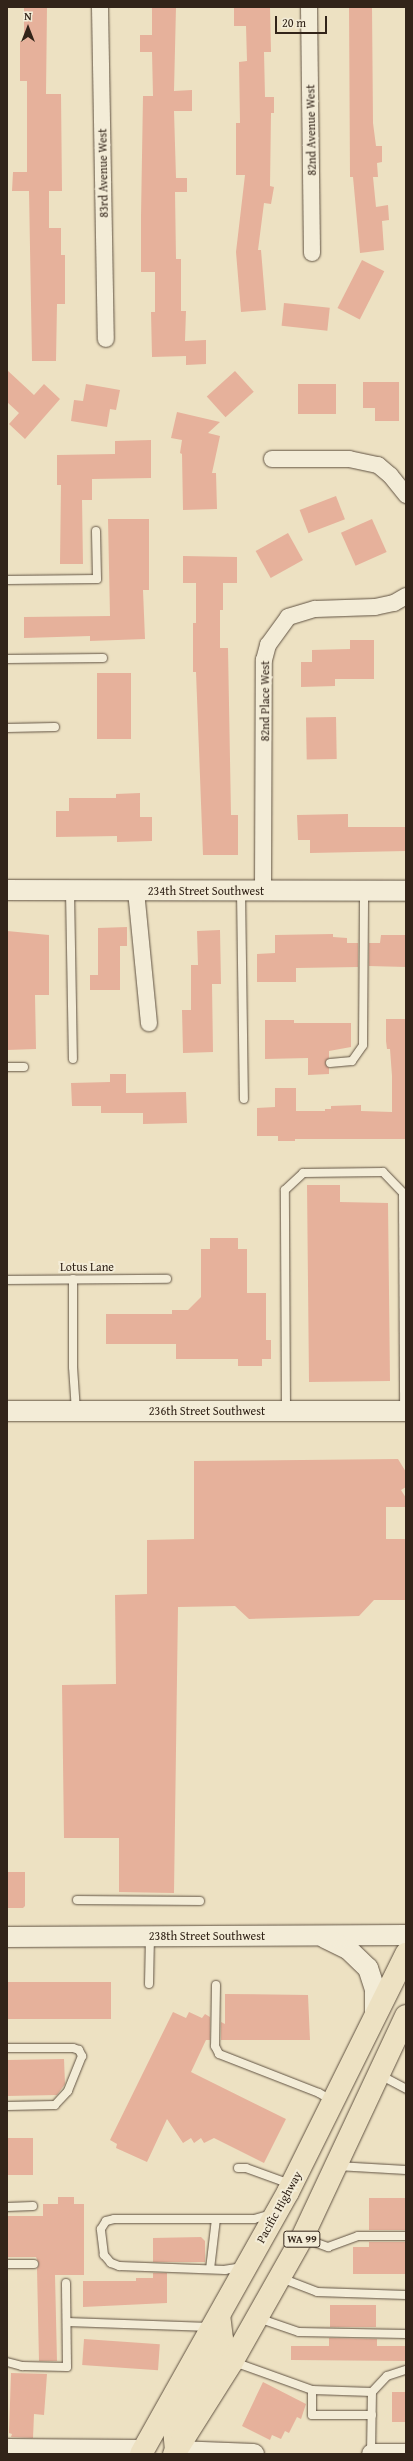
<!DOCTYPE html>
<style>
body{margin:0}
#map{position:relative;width:413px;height:2461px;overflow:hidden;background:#ede1c2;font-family:"Gentium Book Plus",serif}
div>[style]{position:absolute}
.building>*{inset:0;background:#e6b19b;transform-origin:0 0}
.roads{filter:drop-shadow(0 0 1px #615343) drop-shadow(0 0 1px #615343)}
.service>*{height:8px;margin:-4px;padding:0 4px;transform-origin:4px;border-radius:4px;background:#f3ecd7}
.minor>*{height:16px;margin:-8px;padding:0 8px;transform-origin:8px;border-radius:8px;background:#f3ecd7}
.tertiary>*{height:20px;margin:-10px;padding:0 10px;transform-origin:10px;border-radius:10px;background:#f3ecd7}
.primary>*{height:22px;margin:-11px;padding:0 11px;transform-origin:11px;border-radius:11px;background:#ede1c2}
.trunk>*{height:22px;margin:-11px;padding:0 11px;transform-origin:11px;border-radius:11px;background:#ede1c2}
span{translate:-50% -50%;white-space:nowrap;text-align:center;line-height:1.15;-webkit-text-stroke:4px #f3ecd7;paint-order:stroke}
.shield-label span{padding:1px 3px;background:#f3ecd7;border:1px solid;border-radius:3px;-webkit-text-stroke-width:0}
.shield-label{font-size:11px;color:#322419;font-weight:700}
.street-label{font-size:12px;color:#322419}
.frame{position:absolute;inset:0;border:8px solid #322419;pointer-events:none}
.north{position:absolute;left:8px;top:8px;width:40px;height:40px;-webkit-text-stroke:3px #f3ecd7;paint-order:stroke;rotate:0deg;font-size:11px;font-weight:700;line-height:16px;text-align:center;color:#322419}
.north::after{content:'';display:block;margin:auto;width:14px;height:18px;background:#322419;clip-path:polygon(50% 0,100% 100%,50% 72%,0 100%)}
.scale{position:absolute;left:275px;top:16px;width:52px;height:18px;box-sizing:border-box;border:2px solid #322419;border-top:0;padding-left:5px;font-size:12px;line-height:14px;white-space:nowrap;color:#322419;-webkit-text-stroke:3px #f3ecd7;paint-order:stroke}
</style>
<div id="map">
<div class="building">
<i style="clip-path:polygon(24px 7px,47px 7px,46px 94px,61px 94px,62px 191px,49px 191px,49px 228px,61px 228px,61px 255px,65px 255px,65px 304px,57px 304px,56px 361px,32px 361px,29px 191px,12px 191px,13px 172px,27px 172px,27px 81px,20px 81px,20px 41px,24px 41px)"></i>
<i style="clip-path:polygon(152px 7px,176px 7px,174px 91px,192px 90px,192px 111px,174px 111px,176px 178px,187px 178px,187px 192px,175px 192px,176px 259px,181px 259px,181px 311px,186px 311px,185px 341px,206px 340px,206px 364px,186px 365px,186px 356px,152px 357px,151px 312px,155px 312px,155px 272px,141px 272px,141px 216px,143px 96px,153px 96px,152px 52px,140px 52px,140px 35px,152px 35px)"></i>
<i style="clip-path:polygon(234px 7px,270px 7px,271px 52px,264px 52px,265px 97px,274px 97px,274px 113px,271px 113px,270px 186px,274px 187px,271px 204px,264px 203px,258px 250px,261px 250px,266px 310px,241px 312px,236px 252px,245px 175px,236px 175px,236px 123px,240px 123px,239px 62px,247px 61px,246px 26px,234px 26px)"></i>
<i style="clip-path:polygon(349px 7px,372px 7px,373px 123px,376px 146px,382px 146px,382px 162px,377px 163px,378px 177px,373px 177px,376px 207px,388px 205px,389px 220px,382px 221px,384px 250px,360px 253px,353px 177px,350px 177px)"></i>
<i style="left:362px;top:260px;width:25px;height:54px;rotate:27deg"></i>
<i style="left:284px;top:303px;width:46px;height:23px;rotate:6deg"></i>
<i style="clip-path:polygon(7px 370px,34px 395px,44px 384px,60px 399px,25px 439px,9px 424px,19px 413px,7px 402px)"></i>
<i style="left:235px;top:371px;width:28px;height:38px;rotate:48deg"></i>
<i style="clip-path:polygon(363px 382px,399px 382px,399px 421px,375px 421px,375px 408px,363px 408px)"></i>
<i style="clip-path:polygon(86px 384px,120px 390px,116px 410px,110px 409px,107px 427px,71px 421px,74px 400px,83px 401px)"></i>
<i style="left:298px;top:384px;width:38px;height:30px"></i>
<i style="clip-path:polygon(177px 412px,220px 422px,208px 433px,220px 436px,212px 473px,216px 473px,217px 509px,183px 510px,182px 454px,180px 453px,182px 440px,171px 438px)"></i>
<i style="clip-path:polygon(151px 440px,151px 478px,92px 479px,92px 500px,82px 500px,83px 564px,60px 564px,61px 485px,57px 485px,57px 455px,115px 454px,115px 441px)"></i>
<i style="left:336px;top:496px;width:25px;height:39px;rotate:69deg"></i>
<i style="clip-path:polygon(108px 519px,149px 519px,149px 590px,143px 590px,145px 639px,90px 641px,90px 636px,24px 638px,24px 617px,110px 616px)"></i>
<i style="left:372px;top:519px;width:36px;height:34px;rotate:66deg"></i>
<i style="left:288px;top:533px;width:31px;height:37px;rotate:61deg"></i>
<i style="clip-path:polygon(183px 556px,237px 557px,237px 583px,223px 583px,223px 610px,220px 610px,220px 648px,228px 648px,231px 815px,238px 815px,238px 855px,203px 855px,196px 672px,193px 672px,193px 623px,196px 623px,196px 583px,183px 583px)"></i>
<i style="clip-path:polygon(350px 640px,374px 640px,374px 679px,335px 679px,335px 686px,301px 687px,301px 662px,312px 662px,312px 650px,350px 649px)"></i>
<i style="left:97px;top:673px;width:34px;height:66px"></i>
<i style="left:336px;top:717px;width:42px;height:30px;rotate:89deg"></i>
<i style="clip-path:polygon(140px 793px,140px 817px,152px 817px,152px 841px,117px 842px,117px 836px,56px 837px,56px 811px,69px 811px,69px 798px,116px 798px,116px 794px)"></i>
<i style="clip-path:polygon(348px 814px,348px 827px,406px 827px,406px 851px,310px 853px,310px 840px,298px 840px,297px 815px)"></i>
<i style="clip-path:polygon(127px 927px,127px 946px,120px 946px,120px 990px,90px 990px,90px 975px,98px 975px,98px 928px)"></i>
<i style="clip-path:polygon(220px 930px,221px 984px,212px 984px,213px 1052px,183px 1053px,182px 1010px,191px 1010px,191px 965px,198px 965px,197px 931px)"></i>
<i style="clip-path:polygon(7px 931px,49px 935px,49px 995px,35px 995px,36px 1049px,7px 1050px)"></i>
<i style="clip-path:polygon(333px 934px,333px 937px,347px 938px,347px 943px,358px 943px,358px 967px,296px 968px,296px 982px,257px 982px,257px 954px,275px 953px,275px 935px)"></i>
<i style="clip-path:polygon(381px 935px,406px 935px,406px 967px,369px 966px,369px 943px,380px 943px)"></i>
<i style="clip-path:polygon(386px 1019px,406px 1019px,406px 1139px,295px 1139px,295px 1141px,278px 1141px,278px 1136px,257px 1136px,257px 1108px,275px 1107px,275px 1088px,296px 1088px,296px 1111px,325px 1111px,325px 1109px,331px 1109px,331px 1106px,361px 1105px,361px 1111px,392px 1112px,392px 1076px,390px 1049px,387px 1049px,386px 1041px)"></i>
<i style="clip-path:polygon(265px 1020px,294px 1020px,294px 1023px,351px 1023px,351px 1047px,329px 1051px,329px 1058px,325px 1063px,329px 1068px,329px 1074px,308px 1075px,308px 1058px,265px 1059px)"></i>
<i style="clip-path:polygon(110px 1074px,126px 1074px,126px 1093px,186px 1092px,187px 1123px,143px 1124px,143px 1113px,101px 1113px,101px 1106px,72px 1106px,71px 1083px,110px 1082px)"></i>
<i style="clip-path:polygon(307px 1185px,340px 1185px,340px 1202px,388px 1203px,390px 1381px,309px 1382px)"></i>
<i style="clip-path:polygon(210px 1238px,238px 1238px,238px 1249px,247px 1249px,247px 1293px,266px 1293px,266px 1340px,271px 1340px,271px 1359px,262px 1359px,262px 1366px,238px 1366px,238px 1359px,176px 1359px,176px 1344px,106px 1344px,106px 1314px,172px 1314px,172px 1310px,188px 1310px,201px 1297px,201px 1249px,210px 1249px)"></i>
<i style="clip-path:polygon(398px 1459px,406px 1472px,406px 1487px,401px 1490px,406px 1498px,406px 1507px,386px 1507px,386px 1539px,406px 1539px,406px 1600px,374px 1600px,359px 1616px,249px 1619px,235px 1606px,178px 1607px,174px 1893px,119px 1892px,119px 1838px,64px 1838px,62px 1685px,116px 1684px,115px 1595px,147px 1594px,147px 1540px,194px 1539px,194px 1461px)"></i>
<i style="clip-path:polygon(7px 1872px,25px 1872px,25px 1906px,23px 1908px,7px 1908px)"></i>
<i style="left:111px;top:1982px;width:37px;height:104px;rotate:90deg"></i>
<i style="clip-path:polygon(225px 1994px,308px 1995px,310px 2040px,221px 2040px,221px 2022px,225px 2024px)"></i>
<i style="clip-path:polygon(173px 2012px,186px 2018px,189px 2012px,202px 2018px,205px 2014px,210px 2017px,210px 2040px,206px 2040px,191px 2072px,286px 2119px,264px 2163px,214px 2138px,204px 2143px,201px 2138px,194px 2143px,191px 2138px,183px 2143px,167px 2119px,147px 2162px,116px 2148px,117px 2144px,110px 2140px)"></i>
<i style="clip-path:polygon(64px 2059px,65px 2084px,57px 2095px,7px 2096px,7px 2060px)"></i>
<i style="left:7px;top:2138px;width:26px;height:37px"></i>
<i style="clip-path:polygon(58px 2197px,74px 2197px,74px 2204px,84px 2204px,84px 2275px,55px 2275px,57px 2361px,39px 2361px,37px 2269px,39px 2264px,36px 2257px,7px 2257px,7px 2216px,43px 2216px,43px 2204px,58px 2204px)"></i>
<i style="left:369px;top:2198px;width:37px;height:32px"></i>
<i style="clip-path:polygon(201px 2237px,205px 2241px,205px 2262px,153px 2262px,153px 2238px)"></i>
<i style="clip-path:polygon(369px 2242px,406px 2242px,406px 2274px,353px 2274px,353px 2247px,369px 2247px)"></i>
<i style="clip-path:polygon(153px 2273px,167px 2273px,167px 2303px,83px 2307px,83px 2281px,136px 2281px,136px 2278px,153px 2278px)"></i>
<i style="left:330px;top:2305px;width:46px;height:22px"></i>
<i style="clip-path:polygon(329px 2338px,377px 2339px,377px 2346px,406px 2346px,406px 2361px,291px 2360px,291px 2346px,329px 2346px)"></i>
<i style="left:84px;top:2339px;width:76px;height:26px;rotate:4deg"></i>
<i style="clip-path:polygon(11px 2373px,47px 2374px,44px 2415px,34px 2414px,33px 2438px,11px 2437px,12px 2434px,9px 2433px)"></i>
<i style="clip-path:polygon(263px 2382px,306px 2404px,301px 2419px,297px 2417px,289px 2433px,285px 2431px,281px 2439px,272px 2435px,270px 2440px,242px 2426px)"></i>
<i style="left:392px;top:2392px;width:14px;height:30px"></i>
</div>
<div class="roads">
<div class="service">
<i style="left:7px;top:580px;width:90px;rotate:-0.6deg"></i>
<i style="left:97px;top:579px;width:48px;rotate:-91.2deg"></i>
<i style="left:7px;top:659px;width:96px;rotate:-0.6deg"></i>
<i style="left:7px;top:728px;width:48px;rotate:-1.2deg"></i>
<i style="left:70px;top:891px;width:168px;rotate:89deg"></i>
<i style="left:241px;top:891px;width:208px;rotate:89.2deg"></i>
<i style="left:330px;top:1063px;width:22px;rotate:-5deg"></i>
<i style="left:352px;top:1061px;width:19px;rotate:-55deg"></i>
<i style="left:363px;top:1045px;width:154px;rotate:-89.6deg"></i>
<i style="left:7px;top:1067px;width:17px"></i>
<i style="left:73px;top:1279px;width:88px;rotate:90deg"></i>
<i style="left:73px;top:1367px;width:44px;rotate:86.1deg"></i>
<i style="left:7px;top:1280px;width:160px;rotate:-0.4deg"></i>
<i style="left:286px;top:1410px;width:220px;rotate:-90.3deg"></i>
<i style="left:285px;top:1190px;width:25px;rotate:-43deg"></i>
<i style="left:303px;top:1173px;width:80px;rotate:-0.7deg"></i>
<i style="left:383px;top:1172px;width:29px;rotate:46deg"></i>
<i style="left:403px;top:1193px;width:218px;rotate:89.7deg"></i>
<i style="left:77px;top:1900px;width:123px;rotate:0.5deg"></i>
<i style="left:149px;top:1984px;width:47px;rotate:-88.8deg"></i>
<i style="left:216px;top:1985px;width:61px;rotate:90.9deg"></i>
<i style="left:215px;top:2046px;width:9px;rotate:63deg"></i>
<i style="left:219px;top:2054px;width:107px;rotate:21.3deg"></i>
<i style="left:319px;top:2093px;width:16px;rotate:30deg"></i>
<i style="left:7px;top:2048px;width:66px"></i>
<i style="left:73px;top:2048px;width:6px;rotate:18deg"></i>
<i style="left:79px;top:2050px;width:7px;rotate:63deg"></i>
<i style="left:82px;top:2056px;width:38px;rotate:112deg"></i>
<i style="left:68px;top:2091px;width:19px;rotate:133deg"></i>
<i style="left:55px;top:2105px;width:48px;rotate:178.8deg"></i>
<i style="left:380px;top:2075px;width:30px;rotate:28deg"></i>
<i style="left:337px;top:2166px;width:69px;rotate:3.3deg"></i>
<i style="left:238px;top:2168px;width:8px"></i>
<i style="left:246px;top:2168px;width:47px;rotate:20deg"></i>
<i style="left:7px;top:2207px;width:26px;rotate:-2deg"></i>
<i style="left:303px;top:2238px;width:27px;rotate:20deg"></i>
<i style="left:328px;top:2247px;width:32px;rotate:-20deg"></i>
<i style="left:358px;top:2236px;width:48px"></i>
<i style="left:7px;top:2264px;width:27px"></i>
<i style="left:243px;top:2267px;width:18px;rotate:171deg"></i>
<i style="left:225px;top:2270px;width:106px;rotate:-177.8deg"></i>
<i style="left:119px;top:2266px;width:9px;rotate:-159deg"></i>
<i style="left:111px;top:2263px;width:11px;rotate:-131deg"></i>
<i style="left:104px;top:2255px;width:26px;rotate:-97deg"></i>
<i style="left:101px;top:2229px;width:9px;rotate:-58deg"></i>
<i style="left:106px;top:2221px;width:8px;rotate:-14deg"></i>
<i style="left:114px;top:2219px;width:140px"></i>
<i style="left:254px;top:2219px;width:19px;rotate:-16deg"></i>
<i style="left:210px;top:2269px;width:50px;rotate:-83.2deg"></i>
<i style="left:281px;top:2278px;width:39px;rotate:21deg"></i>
<i style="left:317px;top:2292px;width:89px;rotate:1.9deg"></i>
<i style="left:258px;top:2318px;width:43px;rotate:18.9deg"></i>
<i style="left:299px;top:2332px;width:107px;rotate:1.1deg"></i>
<i style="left:67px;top:2322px;width:143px;rotate:2deg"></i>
<i style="left:7px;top:2362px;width:16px;rotate:15deg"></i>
<i style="left:22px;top:2366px;width:45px;rotate:1.3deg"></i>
<i style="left:67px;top:2367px;width:84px;rotate:-90.7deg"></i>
<i style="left:234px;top:2362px;width:83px;rotate:19.7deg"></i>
<i style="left:312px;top:2390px;width:60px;rotate:1.9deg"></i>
<i style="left:372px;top:2392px;width:22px;rotate:-47deg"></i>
<i style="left:387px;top:2376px;width:20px;rotate:-18deg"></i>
<i style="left:312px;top:2390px;width:25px;rotate:90deg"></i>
<i style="left:312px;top:2415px;width:60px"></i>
<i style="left:371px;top:2454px;width:62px;rotate:-89.1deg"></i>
</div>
<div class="minor">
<i style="left:100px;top:7px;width:332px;rotate:89deg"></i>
<i style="left:309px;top:7px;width:246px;rotate:89.3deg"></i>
<i style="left:272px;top:459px;width:77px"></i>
<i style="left:349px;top:459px;width:30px;rotate:12deg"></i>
<i style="left:378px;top:465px;width:16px;rotate:40deg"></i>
<i style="left:390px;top:475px;width:26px;rotate:51deg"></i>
<i style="left:136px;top:891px;width:133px;rotate:84.4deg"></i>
<i style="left:263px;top:891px;width:231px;rotate:-89.8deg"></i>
<i style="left:264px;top:660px;width:16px;rotate:-75deg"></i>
<i style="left:268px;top:645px;width:34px;rotate:-54deg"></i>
<i style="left:288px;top:617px;width:28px;rotate:-17deg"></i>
<i style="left:315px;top:609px;width:60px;rotate:-1.9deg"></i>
<i style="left:375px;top:607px;width:19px;rotate:-12deg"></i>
<i style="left:394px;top:603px;width:14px;rotate:-30deg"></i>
</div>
<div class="tertiary">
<i style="left:7px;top:890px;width:399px;rotate:0.1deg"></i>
<i style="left:7px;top:1411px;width:399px"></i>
<i style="left:7px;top:1937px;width:399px;rotate:-0.3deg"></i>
<i style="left:325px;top:1938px;width:25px;rotate:26deg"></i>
<i style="left:348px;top:1949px;width:28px;rotate:44deg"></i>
<i style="left:368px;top:1968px;width:22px;rotate:72deg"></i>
<i style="left:375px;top:1989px;width:26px;rotate:90deg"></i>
<i style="left:7px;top:2449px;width:136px;rotate:0.4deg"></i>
<i style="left:176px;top:2451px;width:78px;rotate:2.2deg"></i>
<i style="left:372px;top:2454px;width:34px"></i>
</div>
<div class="primary">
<i style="left:176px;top:2451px;width:21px;rotate:-95deg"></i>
<i style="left:174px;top:2430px;width:11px;rotate:-68deg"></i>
<i style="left:178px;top:2420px;width:92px;rotate:-61.5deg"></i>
<i style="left:222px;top:2339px;width:23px;rotate:-97deg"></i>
</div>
<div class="trunk">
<i style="left:141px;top:2454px;width:300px;rotate:-60.7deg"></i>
<i style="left:288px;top:2192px;width:266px;rotate:-63.6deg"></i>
<i style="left:174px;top:2454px;width:109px;rotate:-57.8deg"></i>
<i style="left:232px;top:2362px;width:142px;rotate:-60.6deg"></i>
<i style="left:302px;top:2238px;width:245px;rotate:-64.9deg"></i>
</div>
</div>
<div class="shield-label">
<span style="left:302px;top:2239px">WA 99</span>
</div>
<div class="street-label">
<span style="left:311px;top:130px;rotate:-91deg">82nd Avenue West</span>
<span style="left:103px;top:173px;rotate:-91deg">83rd Avenue West</span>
<span style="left:265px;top:701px;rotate:-90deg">82nd Place West</span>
<span style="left:206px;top:891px">234th Street Southwest</span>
<span style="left:87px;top:1267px">Lotus Lane</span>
<span style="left:207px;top:1411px">236th Street Southwest</span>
<span style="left:207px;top:1936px">238th Street Southwest</span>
<span style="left:279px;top:2207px;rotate:-61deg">Pacific Highway</span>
</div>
<div class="frame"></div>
<div class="north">N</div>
<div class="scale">20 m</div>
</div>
